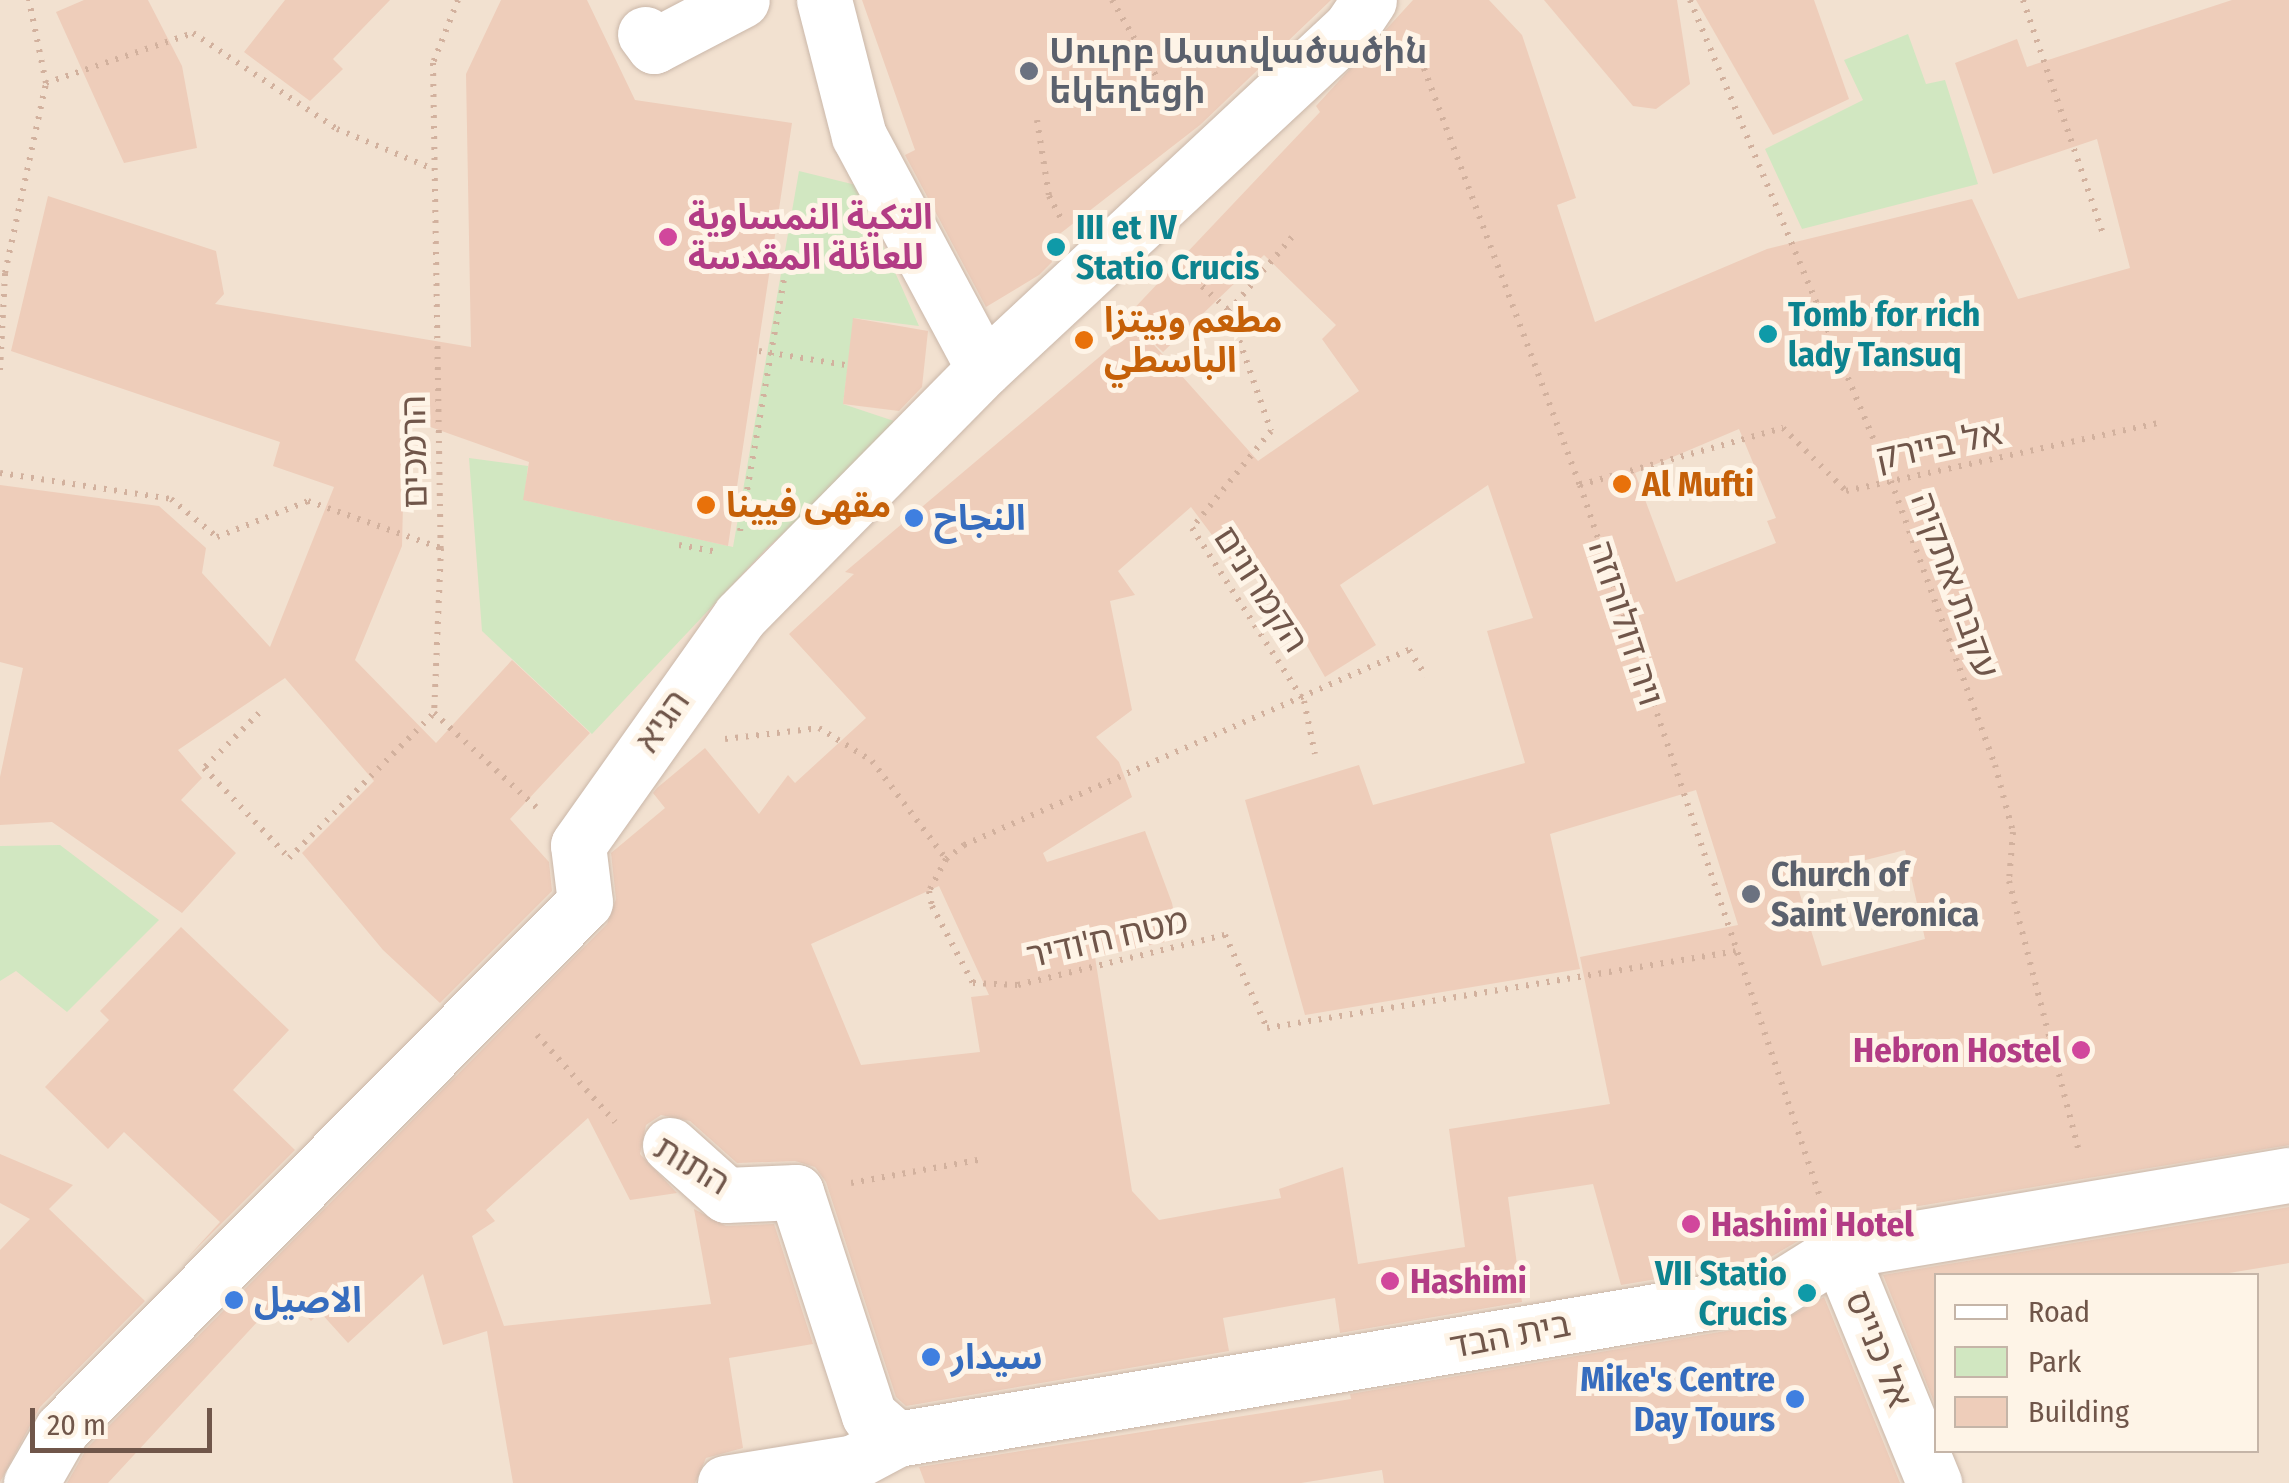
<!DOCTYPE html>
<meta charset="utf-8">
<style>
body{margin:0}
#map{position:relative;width:2289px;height:1483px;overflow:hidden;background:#faf0e1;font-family:"Fira Sans Condensed","Noto Sans Arabic","Noto Sans Armenian","Noto Sans Hebrew",sans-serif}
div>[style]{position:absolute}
.residential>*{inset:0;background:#f2e1d0}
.green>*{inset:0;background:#d1e7c1}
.building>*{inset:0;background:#eecdba}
.path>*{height:6px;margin-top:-3px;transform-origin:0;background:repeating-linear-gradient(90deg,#d2b19e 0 2.5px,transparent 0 10.5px)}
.roads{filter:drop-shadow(0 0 2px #cab7a9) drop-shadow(0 0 2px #cab7a9)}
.street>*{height:55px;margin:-27.5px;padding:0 27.5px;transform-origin:27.5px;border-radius:27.5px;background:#fff}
.dots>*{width:28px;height:28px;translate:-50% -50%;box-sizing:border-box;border:5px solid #fef4e7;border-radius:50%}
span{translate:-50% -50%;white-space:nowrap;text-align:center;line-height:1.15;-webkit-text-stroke:10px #fef4e7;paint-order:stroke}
.worship-label{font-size:35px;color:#5b616d;font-weight:700}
.left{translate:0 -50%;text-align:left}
.hotel-label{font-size:35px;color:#b23c85;font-weight:700}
.right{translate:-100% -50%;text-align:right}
.culture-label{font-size:35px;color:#0d838f;font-weight:700}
.food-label{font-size:35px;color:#c56008;font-weight:700}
.street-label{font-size:35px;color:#70564a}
.shop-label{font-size:35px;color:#366cbe;font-weight:700}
.legend{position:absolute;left:1934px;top:1273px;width:325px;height:180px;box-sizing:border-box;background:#fef4e7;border:2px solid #c5b5a8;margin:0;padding:12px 18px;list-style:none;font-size:30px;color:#70564a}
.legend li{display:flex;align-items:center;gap:20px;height:50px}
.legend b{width:50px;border:2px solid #c5b5a8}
.scale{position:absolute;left:30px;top:1408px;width:182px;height:45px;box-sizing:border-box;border:5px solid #70564a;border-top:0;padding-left:12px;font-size:30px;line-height:35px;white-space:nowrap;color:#70564a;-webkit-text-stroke:8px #fef4e7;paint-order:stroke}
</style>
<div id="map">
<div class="residential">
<i style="clip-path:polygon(evenodd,0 0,2289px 0,2289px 1483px,0 1483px,0 0,1936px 1276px,2256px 1276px,2256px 1450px,1936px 1450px,1936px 1276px)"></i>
</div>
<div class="green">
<i style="clip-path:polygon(1908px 34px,1926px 84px,1945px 80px,1978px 184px,1802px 229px,1765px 149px,1863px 100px,1844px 60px)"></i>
<i style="clip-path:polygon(799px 171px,856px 185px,919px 326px,854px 318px,843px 404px,894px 421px,878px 448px,766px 549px,592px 734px,482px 631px,469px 458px,528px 466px,524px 500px,733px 547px)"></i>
<i style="clip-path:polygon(60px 845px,159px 920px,67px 1012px,16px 971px,0 981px,0 846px)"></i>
</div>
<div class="building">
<i style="clip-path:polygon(84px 0,148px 0,182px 66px,197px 148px,124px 163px,56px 12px)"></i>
<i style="clip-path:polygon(285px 0,390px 0,333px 59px,343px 69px,310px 101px,244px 52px)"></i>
<i style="clip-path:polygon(501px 0,587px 0,635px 100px,792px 123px,728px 546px,523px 500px,529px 462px,405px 418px,402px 546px,355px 660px,436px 743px,512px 660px,590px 733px,510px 819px,549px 862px,552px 891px,440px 1003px,383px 950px,302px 853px,374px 781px,285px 678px,178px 750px,202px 778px,181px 800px,236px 853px,182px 913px,52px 822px,0 825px,0 777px,23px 668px,0 662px,0 485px,159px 506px,206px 548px,202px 573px,270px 647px,334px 487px,273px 466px,280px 442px,11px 351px,48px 196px,216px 251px,224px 294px,215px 304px,471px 347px,466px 74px)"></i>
<i style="clip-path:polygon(862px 0,1331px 0,1200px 125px,1048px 243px,1052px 262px,1039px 275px,986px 307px,905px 155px,915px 150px)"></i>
<i style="clip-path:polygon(evenodd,1413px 0,1489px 0,1522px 35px,1576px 198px,1557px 205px,1595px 322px,1767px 249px,1972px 199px,2018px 299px,2130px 268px,2097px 139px,1993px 174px,1955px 63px,2017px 39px,2027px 67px,2232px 0,2289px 0,2289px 1145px,1834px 1220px,1764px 1261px,1621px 1285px,1593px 1184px,1508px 1197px,1522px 1302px,1340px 1333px,1335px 1298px,1223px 1318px,1229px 1351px,906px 1406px,896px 1397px,826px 1182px,815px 1167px,795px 1161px,737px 1163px,690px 1121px,661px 1115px,646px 1125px,640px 1154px,677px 1193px,630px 1200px,588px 1118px,486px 1210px,495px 1221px,472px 1236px,504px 1326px,711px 1304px,694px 1209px,726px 1226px,774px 1224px,813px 1344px,729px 1358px,743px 1448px,706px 1458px,695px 1483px,513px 1483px,487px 1331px,443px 1345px,423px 1274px,348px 1343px,320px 1312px,311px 1321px,284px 1293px,108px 1483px,67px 1483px,87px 1448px,607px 924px,616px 899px,611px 853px,665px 808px,653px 793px,657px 788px,705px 748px,759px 814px,788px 775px,795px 783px,866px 718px,789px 634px,854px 574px,845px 572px,1136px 326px,1126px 317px,1320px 112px,1316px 106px,1413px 0,1264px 255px,1336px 325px,1322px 339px,1359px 391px,1258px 461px,1146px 336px,1163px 352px,1264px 255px,1413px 0,1739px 429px,1776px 518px,1767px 521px,1776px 543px,1676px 582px,1635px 473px,1739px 429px,1413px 0,1488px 485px,1533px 618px,1487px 631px,1525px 763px,1373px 805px,1359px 765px,1245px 800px,1305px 1015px,1580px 969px,1550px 834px,1696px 790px,1738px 925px,1580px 957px,1610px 1104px,1449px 1129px,1465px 1247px,1358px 1264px,1343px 1167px,1279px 1189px,1281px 1198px,1159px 1220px,1132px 1191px,1095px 957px,1179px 939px,1172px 903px,1145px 831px,1047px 862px,1043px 853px,1132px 797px,1119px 762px,1096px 737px,1132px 710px,1110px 601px,1135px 595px,1118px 571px,1191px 507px,1236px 567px,1254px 554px,1325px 677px,1376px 645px,1340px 585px,1488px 485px,1413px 0,1905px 850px,1925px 939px,1822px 966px,1795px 878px,1905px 850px,1413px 0,939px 886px,989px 995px,971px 997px,980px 1052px,861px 1065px,811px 944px,939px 886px)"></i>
<i style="clip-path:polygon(1544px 0,1677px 0,1690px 84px,1656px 109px,1633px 106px)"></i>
<i style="clip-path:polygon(1696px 0,1814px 0,1849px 99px,1773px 135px)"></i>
<i style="clip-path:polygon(853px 318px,928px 331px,922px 387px,899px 411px,843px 404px)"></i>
<i style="clip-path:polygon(181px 927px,289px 1030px,233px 1090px,295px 1150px,187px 1258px,220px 1222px,124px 1132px,108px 1149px,45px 1087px,109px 1020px,100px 1011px)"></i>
<i style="clip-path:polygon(0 1154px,73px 1185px,49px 1209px,145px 1301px,40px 1407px,0 1482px,0 1250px,30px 1219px,0 1203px)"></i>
<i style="clip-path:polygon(2289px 1207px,2289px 1263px,2211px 1276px,1936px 1276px,1936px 1407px,1883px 1275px)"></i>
<i style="clip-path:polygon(1824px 1297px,1900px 1483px,1384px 1483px,1382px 1470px,1301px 1483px,925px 1483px,919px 1467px,1351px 1399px,1350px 1394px,1780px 1322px)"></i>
</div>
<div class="path">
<i style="left:458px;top:0;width:68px;rotate:111.6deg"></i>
<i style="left:433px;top:63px;width:485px;rotate:89.1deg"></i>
<i style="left:441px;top:548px;width:165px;rotate:92.4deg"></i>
<i style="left:434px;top:713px;width:139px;rotate:42.7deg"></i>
<i style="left:1112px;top:0;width:129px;rotate:59.9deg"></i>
<i style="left:1690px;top:0;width:521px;rotate:67.32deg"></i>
<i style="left:1891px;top:481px;width:302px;rotate:69.9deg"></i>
<i style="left:1995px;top:765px;width:69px;rotate:75deg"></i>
<i style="left:2013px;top:832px;width:49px;rotate:94.7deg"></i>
<i style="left:2009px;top:881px;width:279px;rotate:75.5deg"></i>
<i style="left:2023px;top:0;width:247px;rotate:71.1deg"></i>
<i style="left:1413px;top:39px;width:476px;rotate:69.5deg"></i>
<i style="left:1580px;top:485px;width:751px;rotate:71.37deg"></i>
<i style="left:46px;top:83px;width:155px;rotate:-18.8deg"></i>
<i style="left:193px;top:33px;width:173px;rotate:33.7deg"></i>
<i style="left:337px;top:129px;width:104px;rotate:22.6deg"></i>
<i style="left:1037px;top:120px;width:77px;rotate:81deg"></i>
<i style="left:1049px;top:196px;width:24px;rotate:62deg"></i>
<i style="left:1179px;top:265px;width:68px;rotate:42.6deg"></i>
<i style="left:1229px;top:311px;width:127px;rotate:70.7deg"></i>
<i style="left:1271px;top:431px;width:125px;rotate:129.2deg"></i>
<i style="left:1192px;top:528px;width:206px;rotate:57.1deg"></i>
<i style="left:1304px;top:701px;width:54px;rotate:78.3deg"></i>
<i style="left:1229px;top:311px;width:97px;rotate:-49.6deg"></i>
<i style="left:759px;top:351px;width:87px;rotate:9.2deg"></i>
<i style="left:0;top:370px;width:97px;rotate:-87deg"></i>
<i style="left:5px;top:273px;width:194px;rotate:-77.8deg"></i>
<i style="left:46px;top:83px;width:85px;rotate:-101.6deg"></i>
<i style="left:0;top:473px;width:173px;rotate:8.6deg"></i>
<i style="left:171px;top:499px;width:60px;rotate:39.6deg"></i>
<i style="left:217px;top:537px;width:98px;rotate:-21.6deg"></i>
<i style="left:308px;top:501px;width:141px;rotate:19.5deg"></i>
<i style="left:1580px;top:485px;width:211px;rotate:-15.7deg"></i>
<i style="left:1783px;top:428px;width:89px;rotate:45deg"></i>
<i style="left:1846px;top:491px;width:320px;rotate:-12.3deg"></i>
<i style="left:740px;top:531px;width:274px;rotate:-80.1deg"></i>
<i style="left:679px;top:545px;width:40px;rotate:10deg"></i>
<i style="left:259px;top:713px;width:78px;rotate:135deg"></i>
<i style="left:204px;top:768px;width:124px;rotate:46.6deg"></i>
<i style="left:289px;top:858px;width:205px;rotate:-45deg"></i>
<i style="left:725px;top:739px;width:95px;rotate:-6.7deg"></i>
<i style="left:819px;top:728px;width:62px;rotate:31.9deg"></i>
<i style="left:872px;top:761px;width:123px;rotate:52.9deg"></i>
<i style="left:946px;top:859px;width:36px;rotate:118deg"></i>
<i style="left:929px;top:891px;width:15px;rotate:79deg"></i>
<i style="left:932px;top:906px;width:87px;rotate:62deg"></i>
<i style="left:973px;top:983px;width:45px;rotate:2.5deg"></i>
<i style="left:1018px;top:985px;width:213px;rotate:-13.6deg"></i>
<i style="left:1225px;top:935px;width:102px;rotate:65.7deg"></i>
<i style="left:1267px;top:1028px;width:475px;rotate:-9.3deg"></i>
<i style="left:946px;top:859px;width:23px;rotate:-38deg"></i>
<i style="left:964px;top:845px;width:486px;rotate:-23.7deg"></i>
<i style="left:1409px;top:650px;width:31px;rotate:57deg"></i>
<i style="left:537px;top:1035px;width:117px;rotate:48.1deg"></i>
<i style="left:851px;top:1183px;width:129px;rotate:-10.3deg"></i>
</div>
<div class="roads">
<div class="street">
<i style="left:824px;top:0;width:140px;rotate:75.6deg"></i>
<i style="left:859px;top:136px;width:264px;rotate:61.8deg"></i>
<i style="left:645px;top:34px;width:15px;rotate:53deg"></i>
<i style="left:654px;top:46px;width:99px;rotate:-27.6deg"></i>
<i style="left:670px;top:1145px;width:75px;rotate:41.8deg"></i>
<i style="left:726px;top:1195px;width:70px;rotate:-2.5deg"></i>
<i style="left:796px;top:1192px;width:235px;rotate:71.9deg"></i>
<i style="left:869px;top:1415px;width:37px;rotate:41deg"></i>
<i style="left:1839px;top:1251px;width:251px;rotate:67.7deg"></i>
<i style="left:31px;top:1483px;width:62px;rotate:-60.1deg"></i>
<i style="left:62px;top:1429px;width:742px;rotate:-45.22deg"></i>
<i style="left:585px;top:902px;width:57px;rotate:-97deg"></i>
<i style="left:578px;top:845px;width:281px;rotate:-54.7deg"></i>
<i style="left:740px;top:616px;width:347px;rotate:-45.4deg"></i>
<i style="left:984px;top:369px;width:502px;rotate:-42.98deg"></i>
<i style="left:1351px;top:27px;width:32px;rotate:-56deg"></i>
<i style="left:725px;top:1483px;width:131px;rotate:-9.2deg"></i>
<i style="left:854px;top:1462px;width:49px;rotate:-28.1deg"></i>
<i style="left:897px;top:1439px;width:890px;rotate:-9.57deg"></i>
<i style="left:1775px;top:1291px;width:75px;rotate:-32deg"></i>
<i style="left:1839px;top:1251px;width:456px;rotate:-9.6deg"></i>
</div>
</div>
<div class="dots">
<i style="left:1029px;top:71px;background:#6b7280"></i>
<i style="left:668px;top:237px;background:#d1479c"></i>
<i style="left:1056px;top:247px;background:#0f9aa8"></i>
<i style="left:1768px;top:334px;background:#0f9aa8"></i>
<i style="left:1084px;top:340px;background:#e8710a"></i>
<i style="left:1622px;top:484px;background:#e8710a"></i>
<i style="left:706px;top:505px;background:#e8710a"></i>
<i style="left:914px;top:518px;background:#3f7fe0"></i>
<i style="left:1751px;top:894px;background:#6b7280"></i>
<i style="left:2081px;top:1050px;background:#d1479c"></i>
<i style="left:1691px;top:1224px;background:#d1479c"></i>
<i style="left:1390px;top:1281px;background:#d1479c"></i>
<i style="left:1807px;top:1293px;background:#0f9aa8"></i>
<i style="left:234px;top:1300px;background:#3f7fe0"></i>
<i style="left:931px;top:1357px;background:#3f7fe0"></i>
<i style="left:1795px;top:1399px;background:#3f7fe0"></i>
</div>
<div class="worship-label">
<span class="left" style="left:1049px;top:71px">Սուրբ Աստվածածին<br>եկեղեցի</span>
<span class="left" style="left:1771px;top:894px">Church of<br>Saint Veronica</span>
</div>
<div class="hotel-label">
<span class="left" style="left:688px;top:237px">التكية النمساوية<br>للعائلة المقدسة</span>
<span class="right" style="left:2061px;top:1050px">Hebron Hostel</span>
<span class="left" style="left:1711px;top:1224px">Hashimi Hotel</span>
<span class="left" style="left:1410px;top:1281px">Hashimi</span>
</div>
<div class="culture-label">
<span class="left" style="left:1076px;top:247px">III et IV<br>Statio Crucis</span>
<span class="left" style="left:1788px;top:334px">Tomb for rich<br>lady Tansuq</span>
<span class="right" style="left:1787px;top:1293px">VII Statio<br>Crucis</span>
</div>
<div class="food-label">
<span class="left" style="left:1104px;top:340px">مطعم وبيتزا<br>الباسطي</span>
<span class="left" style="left:1642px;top:484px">Al Mufti</span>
<span class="left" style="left:726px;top:505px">مقهى فيينا</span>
</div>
<div class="street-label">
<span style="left:1939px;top:445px;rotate:-12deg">אל ביירק</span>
<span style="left:414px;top:452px;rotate:-91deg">הרמכים</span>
<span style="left:1955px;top:585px;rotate:70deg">עקבת אתקיה</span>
<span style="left:1261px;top:589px;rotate:57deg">הקמרונים</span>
<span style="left:1626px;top:623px;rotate:72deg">ויה דולורוזה</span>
<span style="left:662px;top:721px;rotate:-55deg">הגיא</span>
<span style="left:1107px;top:938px;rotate:-13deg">מטח ח'ודיר</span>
<span style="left:692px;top:1165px;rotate:31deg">התות</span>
<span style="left:1510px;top:1335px;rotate:-11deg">בית הבד</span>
<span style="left:1879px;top:1349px;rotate:68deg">אל כנייס</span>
</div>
<div class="shop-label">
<span class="left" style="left:934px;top:518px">النجاح</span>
<span class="left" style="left:254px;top:1300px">الاصيل</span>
<span class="left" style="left:951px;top:1357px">سيدار</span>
<span class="right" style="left:1775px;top:1399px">Mike's Centre<br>Day Tours</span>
</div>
<ul class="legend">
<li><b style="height:12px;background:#fff"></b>Road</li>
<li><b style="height:28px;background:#d1e7c1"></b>Park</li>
<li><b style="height:28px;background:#eecdba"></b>Building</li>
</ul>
<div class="scale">20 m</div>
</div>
